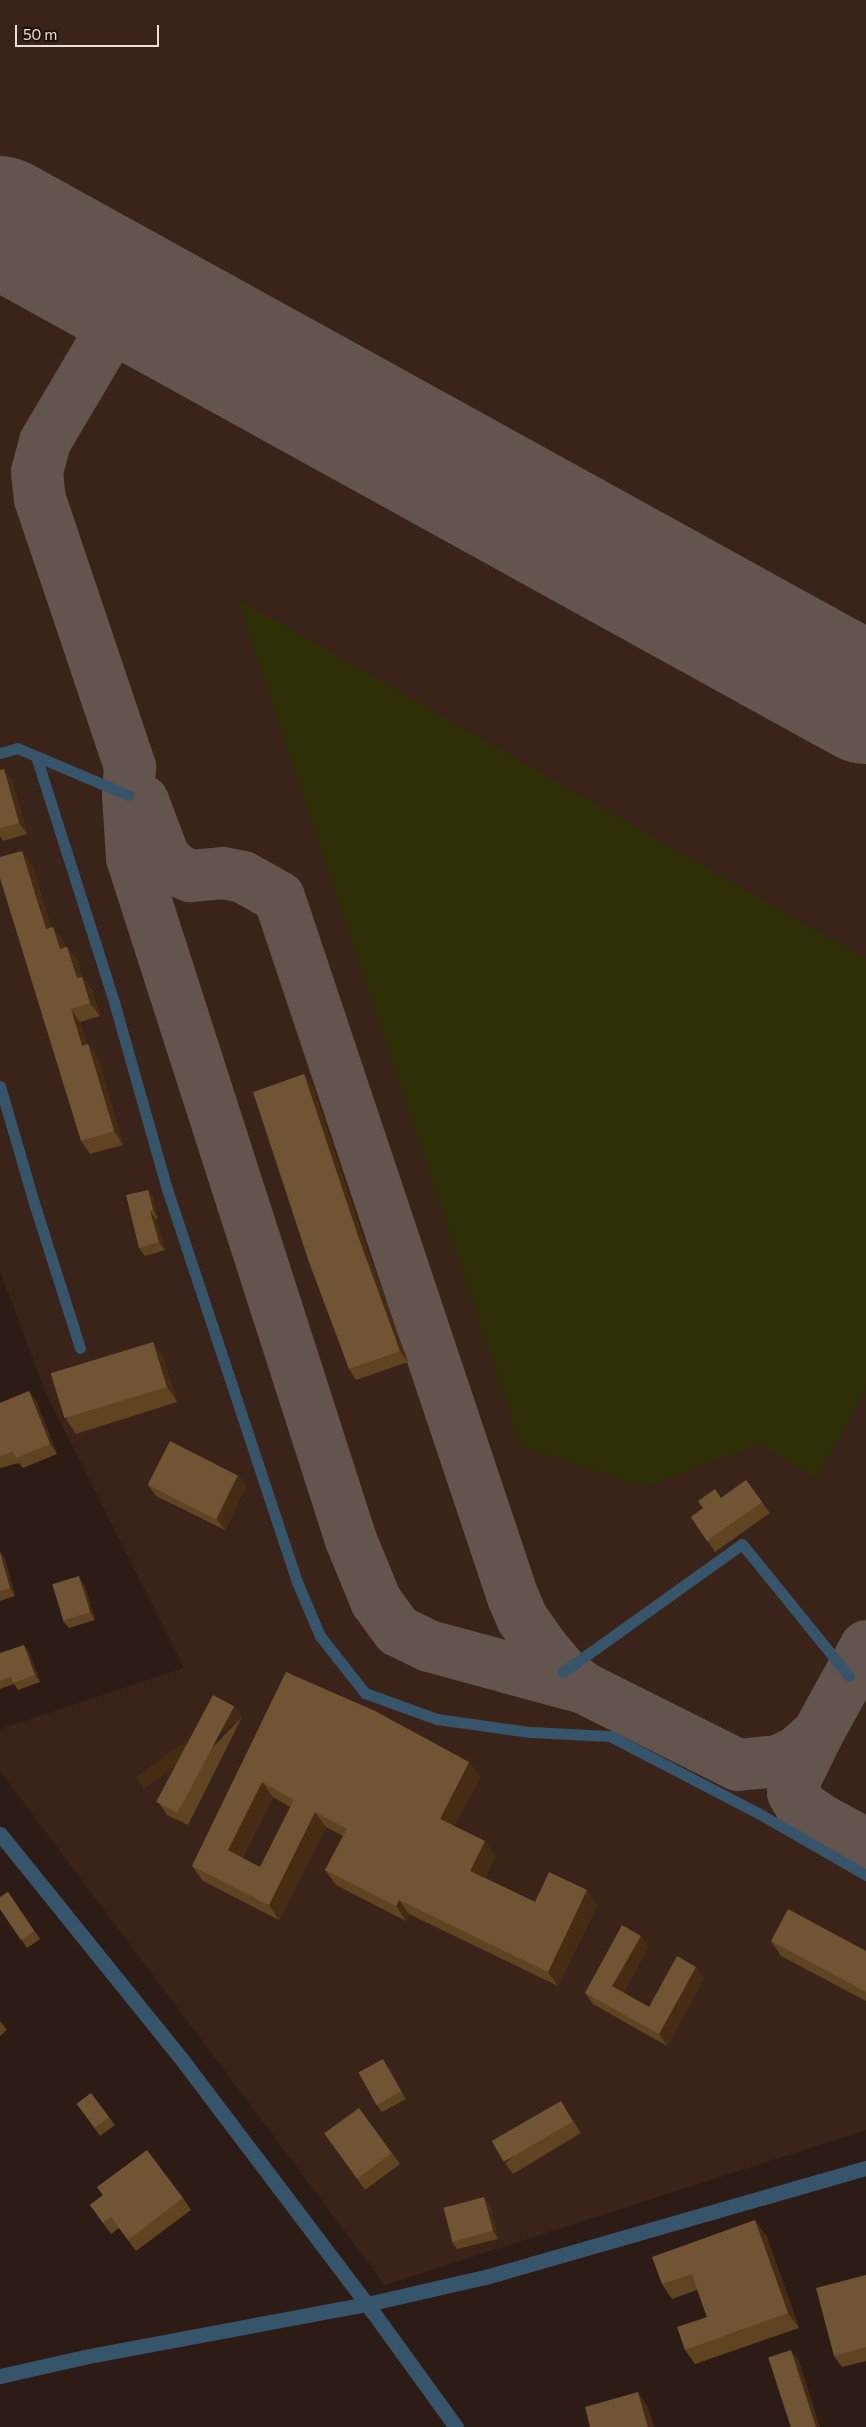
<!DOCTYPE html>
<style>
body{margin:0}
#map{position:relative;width:866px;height:2427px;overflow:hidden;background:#2d1c15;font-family:Commissioner,sans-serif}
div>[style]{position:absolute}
.built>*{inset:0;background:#3a2319}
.green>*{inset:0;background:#2e2f06}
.taxiway>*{height:52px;margin:-26px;padding:0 26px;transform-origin:26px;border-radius:26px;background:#63544d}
.runway>*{height:130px;margin:-65px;padding:0 65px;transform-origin:65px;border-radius:65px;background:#63544d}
.lane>*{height:11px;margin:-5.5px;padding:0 5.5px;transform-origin:5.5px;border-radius:5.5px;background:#37556a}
.street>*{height:15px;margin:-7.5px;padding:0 7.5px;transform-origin:7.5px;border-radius:7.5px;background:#37556a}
.wall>*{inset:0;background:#604320}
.shaded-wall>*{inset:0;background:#462c13;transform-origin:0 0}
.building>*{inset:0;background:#705434;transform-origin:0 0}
span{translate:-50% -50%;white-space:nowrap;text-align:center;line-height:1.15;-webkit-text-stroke:4.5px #23130c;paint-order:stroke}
.scale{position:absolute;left:15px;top:25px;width:144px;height:22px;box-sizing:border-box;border:2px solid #ecdfda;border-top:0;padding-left:6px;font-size:15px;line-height:18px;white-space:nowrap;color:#ecdfda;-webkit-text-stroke:4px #23130c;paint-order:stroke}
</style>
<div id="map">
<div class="built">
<i style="clip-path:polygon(0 0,866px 0,866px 2130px,385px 2285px,0 1771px,0 1729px,184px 1668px,46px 1394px,0 1271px)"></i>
</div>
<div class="green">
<i style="clip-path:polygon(238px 599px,866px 959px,866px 1390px,817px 1478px,760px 1444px,644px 1487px,521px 1446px)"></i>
</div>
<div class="taxiway">
<i style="left:133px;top:293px;width:173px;rotate:120.6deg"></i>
<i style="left:45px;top:442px;width:31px;rotate:105deg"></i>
<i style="left:37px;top:472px;width:27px;rotate:84deg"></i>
<i style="left:40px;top:499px;width:283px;rotate:71.4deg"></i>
<i style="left:130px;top:767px;width:28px;rotate:94deg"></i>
<i style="left:128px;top:795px;width:63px;rotate:86.4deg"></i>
<i style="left:132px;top:858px;width:716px;rotate:72.2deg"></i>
<i style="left:351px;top:1540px;width:66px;rotate:67.7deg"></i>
<i style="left:376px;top:1601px;width:37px;rotate:54deg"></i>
<i style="left:398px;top:1631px;width:34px;rotate:26deg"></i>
<i style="left:429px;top:1646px;width:161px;rotate:15.2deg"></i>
<i style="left:584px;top:1688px;width:172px;rotate:26.6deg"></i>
<i style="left:738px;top:1765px;width:40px;rotate:-5.7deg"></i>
<i style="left:778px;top:1761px;width:21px;rotate:-25deg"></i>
<i style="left:797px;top:1752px;width:28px;rotate:-42deg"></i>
<i style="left:818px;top:1733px;width:99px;rotate:-61.1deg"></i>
<i style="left:143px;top:801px;width:60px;rotate:69.4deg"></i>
<i style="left:164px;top:857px;width:17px;rotate:45deg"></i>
<i style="left:176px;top:869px;width:16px;rotate:27deg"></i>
<i style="left:190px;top:876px;width:33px;rotate:-5deg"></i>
<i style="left:223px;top:873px;width:20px;rotate:11deg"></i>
<i style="left:243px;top:877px;width:41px;rotate:29.1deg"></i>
<i style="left:279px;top:897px;width:738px;rotate:71.52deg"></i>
<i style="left:513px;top:1597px;width:23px;rotate:67deg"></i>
<i style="left:522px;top:1618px;width:37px;rotate:55deg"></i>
<i style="left:543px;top:1648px;width:31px;rotate:50deg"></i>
<i style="left:563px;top:1672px;width:26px;rotate:37deg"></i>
<i style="left:818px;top:1733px;width:50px;rotate:116.1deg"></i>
<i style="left:796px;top:1778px;width:15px;rotate:101deg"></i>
<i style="left:793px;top:1793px;width:14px;rotate:60deg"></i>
<i style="left:800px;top:1805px;width:24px;rotate:35deg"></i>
<i style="left:820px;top:1819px;width:52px;rotate:28.5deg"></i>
</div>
<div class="runway">
<i style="left:0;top:221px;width:989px;rotate:28.9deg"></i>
</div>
<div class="lane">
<i style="left:0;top:753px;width:18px;rotate:-16deg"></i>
<i style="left:17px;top:748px;width:121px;rotate:22.9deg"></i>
<i style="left:36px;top:756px;width:258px;rotate:72.4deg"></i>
<i style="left:114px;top:1002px;width:194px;rotate:74.2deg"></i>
<i style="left:167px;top:1189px;width:414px;rotate:71.7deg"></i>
<i style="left:297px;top:1582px;width:59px;rotate:66.9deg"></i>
<i style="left:320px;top:1636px;width:73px;rotate:51.7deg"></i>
<i style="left:365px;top:1693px;width:77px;rotate:19.9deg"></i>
<i style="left:437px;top:1719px;width:94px;rotate:8deg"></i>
<i style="left:530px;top:1732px;width:80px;rotate:2.9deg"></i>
<i style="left:610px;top:1736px;width:167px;rotate:27.5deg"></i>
<i style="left:758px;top:1813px;width:125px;rotate:29.9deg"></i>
<i style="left:0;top:1086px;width:122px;rotate:73.8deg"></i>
<i style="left:34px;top:1203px;width:152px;rotate:72.4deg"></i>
<i style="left:563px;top:1672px;width:220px;rotate:-35.6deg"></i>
<i style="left:742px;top:1544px;width:170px;rotate:51deg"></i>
</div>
<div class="street">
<i style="left:0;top:1834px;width:287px;rotate:51.1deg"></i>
<i style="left:180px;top:2057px;width:310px;rotate:52.9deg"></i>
<i style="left:367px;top:2304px;width:152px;rotate:54.1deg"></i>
<i style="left:0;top:2376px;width:91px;rotate:-12.7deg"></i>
<i style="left:89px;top:2356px;width:283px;rotate:-10.6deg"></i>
<i style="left:367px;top:2304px;width:125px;rotate:-12.9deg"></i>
<i style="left:489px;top:2276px;width:392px;rotate:-16deg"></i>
</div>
<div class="wall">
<i style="clip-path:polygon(0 770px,12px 780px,27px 834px,3px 841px,0 836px)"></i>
<i style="clip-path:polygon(32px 864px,51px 928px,63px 941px,65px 947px,67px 947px,77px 960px,82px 977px,92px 990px,100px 1016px,80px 1022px,87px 1044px,88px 1044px,98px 1058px,123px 1145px,90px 1154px,81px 1141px)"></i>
<i style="clip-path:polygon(304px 1074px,312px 1085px,367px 1250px,408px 1362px,356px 1380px,349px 1369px)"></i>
<i style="clip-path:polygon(148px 1190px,153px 1197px,158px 1218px,156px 1219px,165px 1250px,145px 1256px,139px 1248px)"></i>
<i style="clip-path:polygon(153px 1342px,163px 1357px,177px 1402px,76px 1434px,66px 1419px)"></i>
<i style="clip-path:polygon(29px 1391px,36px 1401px,57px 1454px,23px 1468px,19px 1463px,0 1468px,0 1403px)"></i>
<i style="clip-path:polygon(238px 1475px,246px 1486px,225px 1530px,156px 1496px,148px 1485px)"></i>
<i style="clip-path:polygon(746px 1480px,770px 1513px,715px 1552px,691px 1517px,721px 1498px)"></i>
<i style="clip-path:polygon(0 1552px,5px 1559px,15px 1596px,0 1601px)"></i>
<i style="clip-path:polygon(84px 1584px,95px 1620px,69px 1628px,63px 1621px)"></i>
<i style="clip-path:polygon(29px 1652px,40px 1682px,18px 1690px,14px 1684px,0 1689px,0 1653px)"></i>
<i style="clip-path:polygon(evenodd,286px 1672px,469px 1762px,480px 1777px,454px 1826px,485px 1841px,495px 1856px,485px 1878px,535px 1902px,597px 1905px,558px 1986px,409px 1914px,406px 1921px,336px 1885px,325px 1870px,343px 1836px,326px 1827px,279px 1920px,203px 1881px,192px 1866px,286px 1672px,273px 1797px,290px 1807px,260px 1867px,242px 1858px,273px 1797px)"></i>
<i style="clip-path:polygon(242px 1717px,188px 1825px,167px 1815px,159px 1803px)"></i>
<i style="clip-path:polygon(8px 1892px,40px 1939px,27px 1948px,0 1909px)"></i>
<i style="clip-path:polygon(641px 1936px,648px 1947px,623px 1993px,649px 2007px,704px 1978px,667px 2046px,593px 2004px,585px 1993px)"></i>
<i style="clip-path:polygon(771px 1941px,866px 1951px,866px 2001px,781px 1956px)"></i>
<i style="clip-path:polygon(0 2021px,7px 2030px,0 2036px)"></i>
<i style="clip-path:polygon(388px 2067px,406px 2099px,382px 2112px,377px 2105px)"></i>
<i style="clip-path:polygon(77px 2104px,109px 2117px,115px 2125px,100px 2136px)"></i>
<i style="clip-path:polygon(568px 2113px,581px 2133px,513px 2174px,505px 2163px)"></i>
<i style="clip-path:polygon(325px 2134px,392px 2153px,400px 2164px,365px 2190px)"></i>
<i style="clip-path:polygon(97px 2187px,183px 2198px,191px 2210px,136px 2251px,119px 2228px,111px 2234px,90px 2205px,103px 2195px)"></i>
<i style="clip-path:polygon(490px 2205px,498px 2239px,457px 2249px,452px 2242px)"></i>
<i style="clip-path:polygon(766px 2235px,799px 2328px,695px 2364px,685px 2350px,707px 2317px,697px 2290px,672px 2299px,662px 2284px)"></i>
<i style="clip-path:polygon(866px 2275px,866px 2361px,842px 2367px,834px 2356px)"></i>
</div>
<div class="shaded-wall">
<i style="clip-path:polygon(4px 769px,12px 780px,27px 834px,19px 823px)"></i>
<i style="clip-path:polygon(22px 851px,32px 864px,56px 943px,46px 929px)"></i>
<i style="clip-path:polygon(53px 927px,63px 941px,69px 963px,60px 949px)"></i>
<i style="clip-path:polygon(67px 947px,77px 960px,86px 992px,77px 978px)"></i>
<i style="clip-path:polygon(82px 977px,92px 990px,100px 1016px,90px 1003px)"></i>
<i style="clip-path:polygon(71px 1009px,80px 1022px,92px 1059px,82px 1046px)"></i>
<i style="clip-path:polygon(88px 1044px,98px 1058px,123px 1145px,114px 1131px)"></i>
<i style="clip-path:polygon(304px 1074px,312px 1085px,367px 1250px,408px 1362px,400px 1351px,359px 1239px)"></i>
<i style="clip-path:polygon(148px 1190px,153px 1197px,158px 1218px,153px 1210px)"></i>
<i style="clip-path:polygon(150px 1211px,156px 1219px,165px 1250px,159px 1242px)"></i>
<i style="clip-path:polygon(153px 1342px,163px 1357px,177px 1402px,167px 1387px)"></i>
<i style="clip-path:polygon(29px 1391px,36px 1401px,57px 1454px,50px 1444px)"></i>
<i style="clip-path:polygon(238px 1475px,246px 1486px,225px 1530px,217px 1519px)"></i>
<i style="clip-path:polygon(0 1552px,5px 1559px,15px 1596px,10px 1588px)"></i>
<i style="clip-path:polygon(79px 1576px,84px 1584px,95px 1620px,90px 1612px)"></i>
<i style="clip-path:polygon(24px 1645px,29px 1652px,40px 1682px,35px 1675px)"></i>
<i style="left:234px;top:1706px;width:14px;height:121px;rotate:54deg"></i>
<i style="clip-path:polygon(469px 1762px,480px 1777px,450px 1834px,440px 1819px)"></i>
<i style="clip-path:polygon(262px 1782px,273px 1797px,238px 1865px,228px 1850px)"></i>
<i style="clip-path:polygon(315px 1812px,326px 1827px,279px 1920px,269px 1905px)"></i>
<i style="clip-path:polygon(485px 1841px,495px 1856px,481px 1886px,470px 1871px)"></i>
<i style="clip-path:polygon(587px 1890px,597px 1905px,558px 1986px,548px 1972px)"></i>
<i style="clip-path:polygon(399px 1900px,409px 1914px,406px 1921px,396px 1906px)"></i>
<i style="clip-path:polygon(641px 1936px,648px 1947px,620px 1998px,612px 1986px)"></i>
<i style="clip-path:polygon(696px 1967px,704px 1978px,667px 2046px,659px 2034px)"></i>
<i style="clip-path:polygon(383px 2059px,388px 2067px,406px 2099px,401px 2091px)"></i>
<i style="clip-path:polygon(484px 2197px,490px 2205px,498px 2239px,493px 2231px)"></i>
<i style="clip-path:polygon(755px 2220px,766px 2235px,799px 2328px,788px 2313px)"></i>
<i style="clip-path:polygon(791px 2350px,799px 2361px,820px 2427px,816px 2427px)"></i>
<i style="clip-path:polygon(638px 2392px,648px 2407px,654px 2427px,648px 2427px)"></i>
</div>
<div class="building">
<i style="clip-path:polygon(4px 769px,19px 823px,0 828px,0 770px)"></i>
<i style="clip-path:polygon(22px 851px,46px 929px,53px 927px,60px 949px,67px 947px,77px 978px,82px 977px,90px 1003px,71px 1009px,82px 1046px,88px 1044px,114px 1131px,81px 1141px,0 878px,0 857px)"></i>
<i style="clip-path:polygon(304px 1074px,359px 1239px,400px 1351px,349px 1369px,309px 1262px,253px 1092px)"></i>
<i style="clip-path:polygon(148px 1190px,153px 1210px,150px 1211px,159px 1242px,139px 1248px,126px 1195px)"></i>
<i style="left:153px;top:1342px;width:47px;height:107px;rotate:73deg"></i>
<i style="clip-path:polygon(29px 1391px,50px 1444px,16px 1458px,13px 1452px,0 1456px,0 1403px)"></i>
<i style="left:170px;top:1441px;width:76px;height:49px;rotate:27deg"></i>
<i style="clip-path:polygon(746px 1480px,762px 1502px,707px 1541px,691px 1517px,703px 1508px,698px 1501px,715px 1489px,721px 1498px)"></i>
<i style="clip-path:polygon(0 1553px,10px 1588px,0 1591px)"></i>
<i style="left:79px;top:1576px;width:38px;height:28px;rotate:73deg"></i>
<i style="clip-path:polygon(24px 1645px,35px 1675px,13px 1683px,11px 1676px,0 1681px,0 1653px)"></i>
<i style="clip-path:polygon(evenodd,286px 1672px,375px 1711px,469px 1762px,440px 1819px,485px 1841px,470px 1871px,535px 1902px,549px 1872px,587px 1890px,548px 1972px,399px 1900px,396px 1906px,325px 1870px,347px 1829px,315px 1812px,269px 1905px,192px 1866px,286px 1672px,262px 1782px,294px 1800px,260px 1867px,228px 1850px,262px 1782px)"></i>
<i style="left:213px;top:1695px;width:24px;height:121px;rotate:28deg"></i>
<i style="clip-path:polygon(8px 1892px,34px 1931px,21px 1940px,0 1909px,0 1897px)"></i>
<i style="clip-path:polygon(788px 1909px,866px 1951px,866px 1992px,771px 1941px)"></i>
<i style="clip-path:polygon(622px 1925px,641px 1936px,612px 1986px,649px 2007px,677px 1956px,696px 1967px,659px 2034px,585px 1993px)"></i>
<i style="left:383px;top:2059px;width:37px;height:28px;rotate:61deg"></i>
<i style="left:91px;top:2093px;width:30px;height:18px;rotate:53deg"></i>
<i style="left:561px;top:2101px;width:24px;height:80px;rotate:60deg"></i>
<i style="left:359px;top:2108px;width:56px;height:43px;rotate:54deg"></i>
<i style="clip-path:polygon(147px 2150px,183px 2198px,128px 2240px,111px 2217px,103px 2223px,90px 2205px,103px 2195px,97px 2187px)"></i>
<i style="left:484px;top:2197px;width:35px;height:42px;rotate:75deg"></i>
<i style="clip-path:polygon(755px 2220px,788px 2313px,685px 2350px,677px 2327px,707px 2317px,692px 2274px,662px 2284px,652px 2257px)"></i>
<i style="clip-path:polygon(866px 2275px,866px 2347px,834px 2356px,816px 2288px)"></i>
<i style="left:791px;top:2350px;width:81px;height:24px;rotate:72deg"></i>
<i style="clip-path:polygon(638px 2392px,648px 2427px,590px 2427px,585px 2407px)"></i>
</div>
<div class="scale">50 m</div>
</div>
